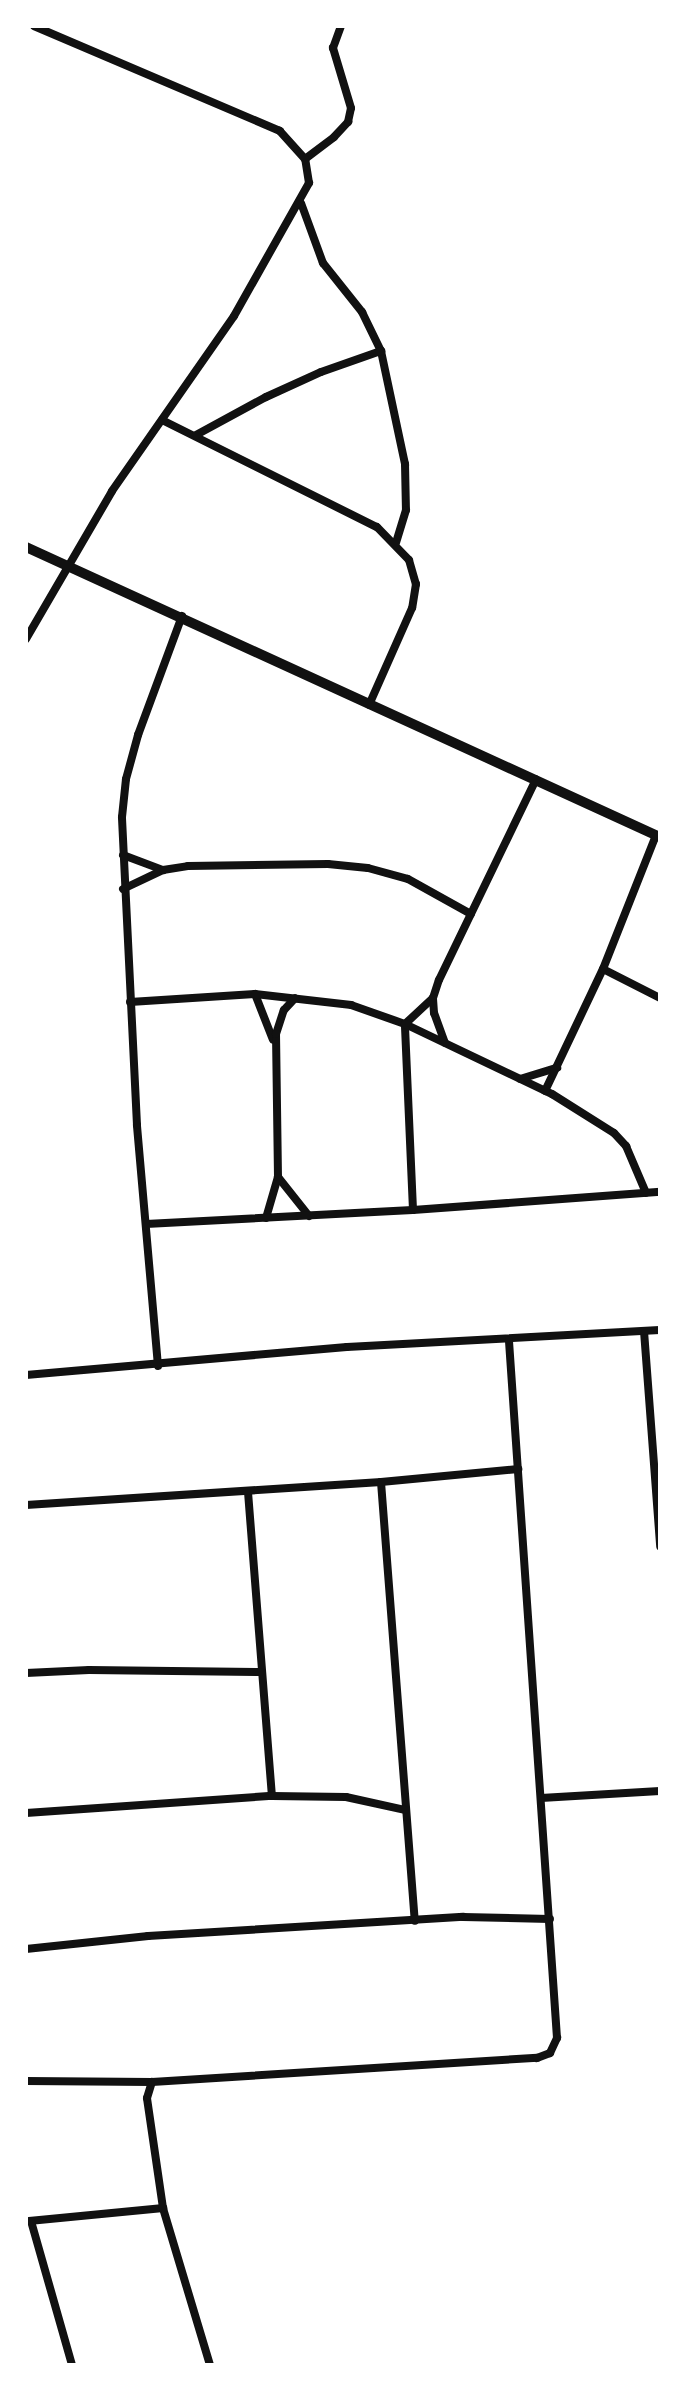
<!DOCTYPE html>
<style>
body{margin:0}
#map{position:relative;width:686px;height:2391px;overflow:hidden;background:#fff;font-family:Roboto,sans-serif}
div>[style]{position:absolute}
.minor>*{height:8px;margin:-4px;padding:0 4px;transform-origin:4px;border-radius:4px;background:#111}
.tertiary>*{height:10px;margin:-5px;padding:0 5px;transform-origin:5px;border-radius:5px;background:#111}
span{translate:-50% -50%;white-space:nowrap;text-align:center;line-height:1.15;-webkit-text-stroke:7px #fff;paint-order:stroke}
.frame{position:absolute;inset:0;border:28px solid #fff;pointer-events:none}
</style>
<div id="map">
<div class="minor">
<i style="left:305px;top:159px;width:36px;rotate:-37deg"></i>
<i style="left:334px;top:137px;width:21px;rotate:-47deg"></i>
<i style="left:348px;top:122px;width:14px;rotate:-78deg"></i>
<i style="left:351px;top:108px;width:63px;rotate:-106.7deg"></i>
<i style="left:333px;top:48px;width:23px;rotate:-70deg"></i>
<i style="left:301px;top:203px;width:64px;rotate:69.9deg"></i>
<i style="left:323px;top:263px;width:63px;rotate:51.5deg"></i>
<i style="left:362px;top:312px;width:43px;rotate:64deg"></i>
<i style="left:381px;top:351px;width:116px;rotate:78deg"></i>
<i style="left:405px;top:464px;width:46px;rotate:88.8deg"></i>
<i style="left:406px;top:510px;width:34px;rotate:107deg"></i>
<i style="left:162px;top:420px;width:240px;rotate:26.5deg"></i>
<i style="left:377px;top:527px;width:46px;rotate:45.9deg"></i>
<i style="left:409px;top:560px;width:25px;rotate:74deg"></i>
<i style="left:416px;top:584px;width:24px;rotate:99deg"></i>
<i style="left:412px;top:608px;width:106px;rotate:113.9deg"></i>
<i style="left:196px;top:435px;width:80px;rotate:-28.5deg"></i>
<i style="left:266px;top:397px;width:60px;rotate:-24.4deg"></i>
<i style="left:321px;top:372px;width:64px;rotate:-19.3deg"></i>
<i style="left:26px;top:639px;width:171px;rotate:-59.8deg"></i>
<i style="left:112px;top:491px;width:213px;rotate:-55.1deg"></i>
<i style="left:234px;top:316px;width:153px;rotate:-60.6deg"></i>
<i style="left:309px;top:183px;width:24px;rotate:-99deg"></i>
<i style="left:305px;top:159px;width:38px;rotate:-132deg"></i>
<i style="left:280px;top:131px;width:267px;rotate:-156.9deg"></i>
<i style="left:123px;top:855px;width:43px;rotate:20.6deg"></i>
<i style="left:123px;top:889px;width:44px;rotate:-25.4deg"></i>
<i style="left:163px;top:870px;width:25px;rotate:-9deg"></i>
<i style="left:188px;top:866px;width:140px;rotate:-0.8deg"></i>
<i style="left:328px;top:864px;width:40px;rotate:5.7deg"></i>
<i style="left:368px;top:868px;width:41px;rotate:15.4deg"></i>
<i style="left:408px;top:879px;width:72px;rotate:29.1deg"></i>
<i style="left:603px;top:969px;width:64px;rotate:27deg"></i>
<i style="left:255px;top:994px;width:49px;rotate:68.6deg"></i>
<i style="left:130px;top:1002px;width:125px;rotate:-3.7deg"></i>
<i style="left:255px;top:994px;width:97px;rotate:6.5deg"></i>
<i style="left:351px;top:1005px;width:57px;rotate:19.4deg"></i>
<i style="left:405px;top:1024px;width:163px;rotate:25.5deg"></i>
<i style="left:552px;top:1094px;width:73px;rotate:32.2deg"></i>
<i style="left:614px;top:1133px;width:18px;rotate:47deg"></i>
<i style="left:626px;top:1146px;width:51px;rotate:66.9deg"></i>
<i style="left:445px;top:1043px;width:32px;rotate:-110deg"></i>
<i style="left:434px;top:1013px;width:15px;rotate:-94deg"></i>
<i style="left:433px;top:998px;width:19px;rotate:-72deg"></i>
<i style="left:439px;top:980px;width:223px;rotate:-64.2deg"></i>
<i style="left:520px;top:1079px;width:39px;rotate:-17deg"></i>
<i style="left:545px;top:1091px;width:135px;rotate:-64.6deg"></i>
<i style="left:603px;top:969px;width:144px;rotate:-68.4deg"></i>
<i style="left:278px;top:1177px;width:50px;rotate:51.5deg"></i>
<i style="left:413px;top:1210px;width:186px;rotate:-92.5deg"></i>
<i style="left:405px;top:1024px;width:38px;rotate:-43deg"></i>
<i style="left:266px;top:1218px;width:43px;rotate:-73.7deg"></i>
<i style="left:278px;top:1177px;width:143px;rotate:-90.8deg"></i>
<i style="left:276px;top:1034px;width:25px;rotate:-72deg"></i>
<i style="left:284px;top:1010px;width:16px;rotate:-47deg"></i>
<i style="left:146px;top:1224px;width:267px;rotate:-3deg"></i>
<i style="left:413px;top:1210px;width:248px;rotate:-4.2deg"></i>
<i style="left:644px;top:1331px;width:216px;rotate:85.7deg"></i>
<i style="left:158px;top:1366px;width:242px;rotate:-95deg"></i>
<i style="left:137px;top:1125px;width:308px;rotate:-92.8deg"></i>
<i style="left:122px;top:817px;width:38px;rotate:-84deg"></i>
<i style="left:126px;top:779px;width:46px;rotate:-74.7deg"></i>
<i style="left:138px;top:735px;width:127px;rotate:-69.7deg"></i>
<i style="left:26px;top:1375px;width:322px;rotate:-5deg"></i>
<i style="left:347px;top:1347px;width:313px;rotate:-3.1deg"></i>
<i style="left:381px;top:1482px;width:440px;rotate:85.6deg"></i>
<i style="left:248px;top:1492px;width:305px;rotate:85.5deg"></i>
<i style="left:26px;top:1505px;width:356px;rotate:-3.7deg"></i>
<i style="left:381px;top:1482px;width:138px;rotate:-5.4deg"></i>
<i style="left:26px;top:1673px;width:63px;rotate:-2.7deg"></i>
<i style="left:89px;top:1670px;width:171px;rotate:0.7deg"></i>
<i style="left:541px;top:1798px;width:119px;rotate:-3.4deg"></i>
<i style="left:26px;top:1813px;width:247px;rotate:-4deg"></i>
<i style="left:272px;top:1796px;width:74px;rotate:0.8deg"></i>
<i style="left:346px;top:1797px;width:60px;rotate:12.4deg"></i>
<i style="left:26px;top:1949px;width:123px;rotate:-6.1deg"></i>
<i style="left:148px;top:1936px;width:316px;rotate:-3.5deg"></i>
<i style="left:463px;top:1917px;width:87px;rotate:1.3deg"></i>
<i style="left:26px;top:2081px;width:126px;rotate:0.5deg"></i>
<i style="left:29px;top:2221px;width:135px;rotate:-5.5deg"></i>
<i style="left:31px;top:2221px;width:150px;rotate:74.1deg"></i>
<i style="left:210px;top:2365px;width:164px;rotate:-106.7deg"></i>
<i style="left:163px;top:2208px;width:111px;rotate:-98.3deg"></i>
<i style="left:147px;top:2098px;width:17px;rotate:-73deg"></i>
<i style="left:152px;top:2082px;width:386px;rotate:-3.6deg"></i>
<i style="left:537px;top:2058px;width:14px;rotate:-21deg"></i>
<i style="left:550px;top:2053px;width:17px;rotate:-65deg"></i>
<i style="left:557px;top:2038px;width:699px;rotate:-93.94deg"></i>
</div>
<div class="tertiary">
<i style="left:26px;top:547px;width:697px;rotate:24.58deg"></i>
</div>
<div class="frame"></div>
</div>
